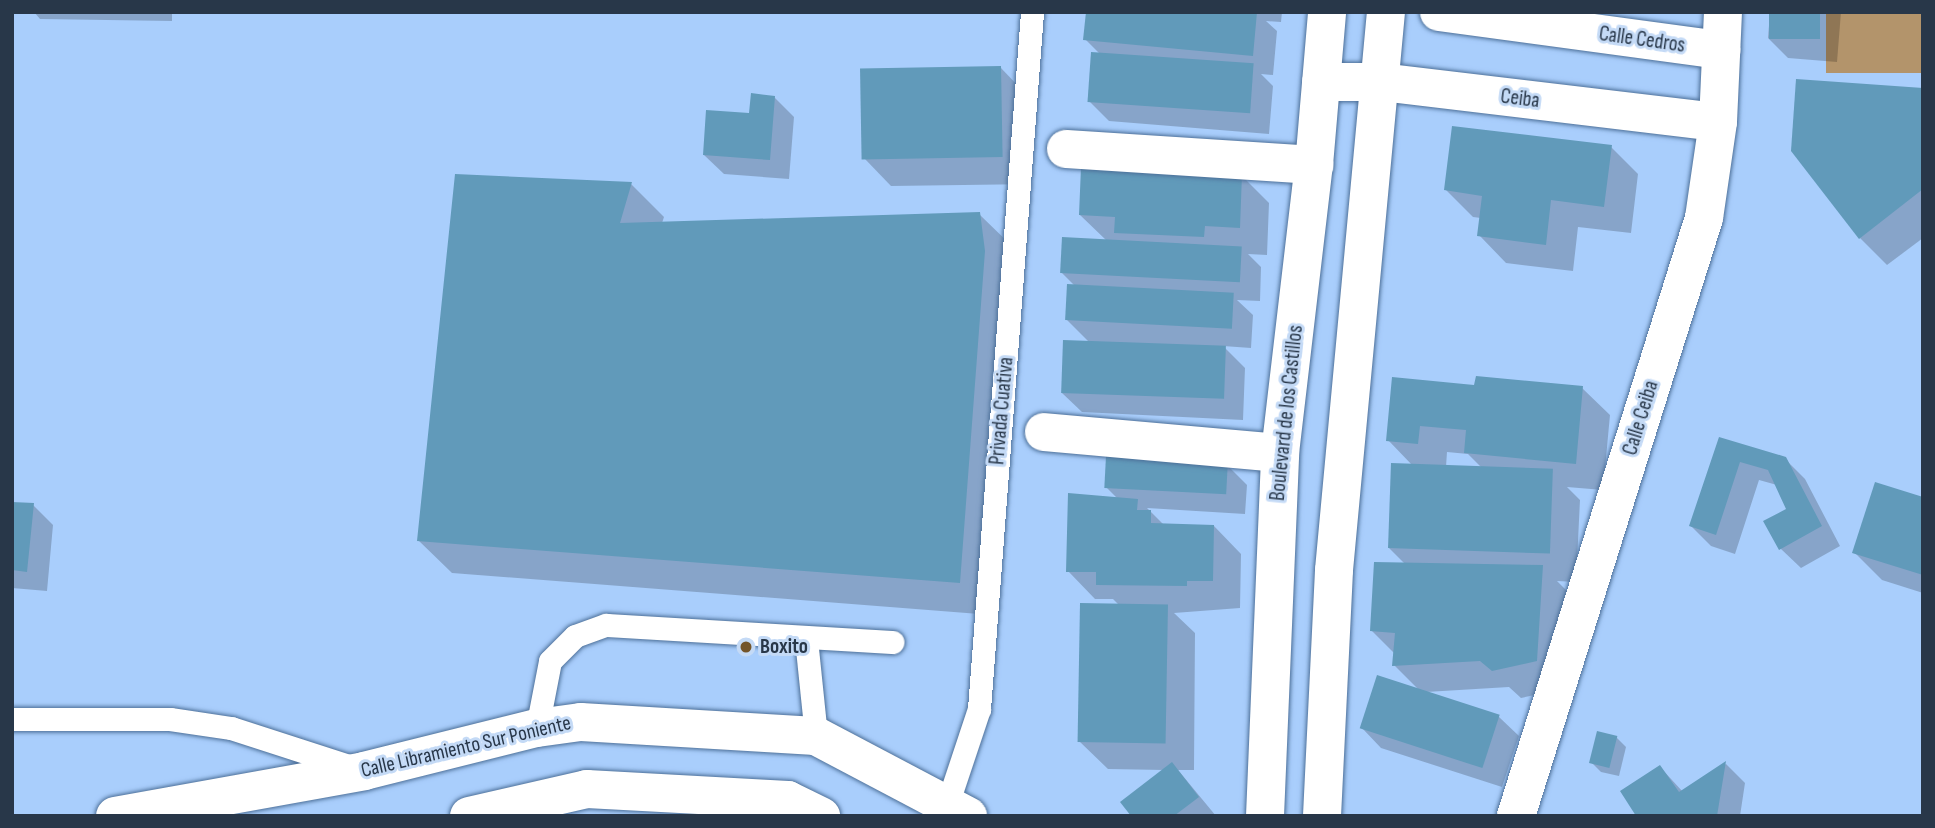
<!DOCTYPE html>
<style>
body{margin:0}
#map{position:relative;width:1935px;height:828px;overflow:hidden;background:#a9cefc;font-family:"Sofia Sans Condensed",sans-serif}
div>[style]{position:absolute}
.green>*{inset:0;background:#b3946b;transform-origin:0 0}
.shadow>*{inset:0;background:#0003}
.building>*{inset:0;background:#619aba;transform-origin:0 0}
.roads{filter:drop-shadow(0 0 2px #4d7099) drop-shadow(0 0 2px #4d7099)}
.service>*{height:23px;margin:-11.5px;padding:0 11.5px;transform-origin:11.5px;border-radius:11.5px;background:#fff}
.minor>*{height:38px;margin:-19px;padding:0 19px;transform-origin:19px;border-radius:19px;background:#fff}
.tertiary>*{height:38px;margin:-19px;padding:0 19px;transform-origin:19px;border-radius:19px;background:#fff}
.secondary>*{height:38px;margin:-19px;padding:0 19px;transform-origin:19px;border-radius:19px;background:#fff}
.dots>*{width:19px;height:19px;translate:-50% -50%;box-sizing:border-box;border:4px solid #c4daf6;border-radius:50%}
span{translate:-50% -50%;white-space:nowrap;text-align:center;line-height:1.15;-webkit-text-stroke:6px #c4daf6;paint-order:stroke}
.street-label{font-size:21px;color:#283749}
.poi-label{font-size:21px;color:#283749;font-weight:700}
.left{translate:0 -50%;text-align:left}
.frame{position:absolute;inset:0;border:14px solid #283749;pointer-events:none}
</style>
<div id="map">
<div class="green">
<i style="left:1826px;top:12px;width:97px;height:61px"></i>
</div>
<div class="shadow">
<i style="clip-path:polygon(34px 12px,172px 12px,172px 21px,40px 19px)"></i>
<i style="clip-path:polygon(1088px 12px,1282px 12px,1281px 22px,1266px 21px,1277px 31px,1273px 75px,1261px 74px,1273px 86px,1269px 134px,1109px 121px,1090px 102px,1100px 54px,1085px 39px)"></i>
<i style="clip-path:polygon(1770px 12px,1841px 12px,1837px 62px,1788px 58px,1768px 38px)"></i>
<i style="clip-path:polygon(1000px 67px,1027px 95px,1030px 184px,891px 186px,864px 158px)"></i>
<i style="clip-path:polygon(1923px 90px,1923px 238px,1887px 265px,1860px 238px)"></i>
<i style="clip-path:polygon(774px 97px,794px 117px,789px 179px,724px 174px,704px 155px)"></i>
<i style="clip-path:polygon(1611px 147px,1638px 174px,1631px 233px,1578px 227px,1573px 271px,1506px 263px,1479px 235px,1481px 218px,1473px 217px,1446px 190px)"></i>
<i style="clip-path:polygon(1241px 175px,1269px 203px,1267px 255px,1248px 254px,1261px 267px,1260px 301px,1237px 300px,1253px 315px,1251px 348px,1223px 346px,1245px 368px,1243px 420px,1082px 412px,1062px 393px,1090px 343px,1067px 320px,1076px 287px,1062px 273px,1107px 241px,1080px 215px)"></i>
<i style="clip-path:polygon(631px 184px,664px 217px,662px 223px,979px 214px,1013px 247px,992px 615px,452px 573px,418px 540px)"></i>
<i style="clip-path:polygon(evenodd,1476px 387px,1582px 388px,1610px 415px,1603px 490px,1567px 487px,1580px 500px,1576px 582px,1557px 581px,1570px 594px,1563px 689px,1521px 698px,1509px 687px,1426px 692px,1499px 717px,1519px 736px,1502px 787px,1381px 748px,1362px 728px,1419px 690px,1394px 665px,1395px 654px,1372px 631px,1406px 565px,1389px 548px,1413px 466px,1388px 440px,1476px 387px,1447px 452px,1468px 454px,1483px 469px,1446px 467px,1447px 452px)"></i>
<i style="clip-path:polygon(1720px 439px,1785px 459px,1805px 479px,1840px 546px,1801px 568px,1781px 549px,1788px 509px,1777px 485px,1759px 480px,1735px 554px,1711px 546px,1691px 526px)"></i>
<i style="clip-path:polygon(1227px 465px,1247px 485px,1245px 514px,1147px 508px,1164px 525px,1214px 526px,1241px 554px,1240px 608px,1174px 613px,1195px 633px,1194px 770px,1178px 770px,1216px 816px,1133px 816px,1164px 770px,1108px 769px,1080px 742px,1119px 605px,1113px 599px,1095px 599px,1068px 571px,1118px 499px,1106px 487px)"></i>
<i style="clip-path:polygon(1923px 499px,1923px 593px,1882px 580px,1854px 552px)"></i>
<i style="clip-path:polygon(12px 503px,33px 505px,53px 525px,47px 591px,12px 588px)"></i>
<i style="clip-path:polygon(1616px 737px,1626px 747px,1619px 776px,1601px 772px,1591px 762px)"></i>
<i style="clip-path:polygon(1726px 764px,1745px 783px,1740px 816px,1638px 816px,1660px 767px,1683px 792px)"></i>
</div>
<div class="building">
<i style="clip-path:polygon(1086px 12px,1257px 12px,1253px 56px,1083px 40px)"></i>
<i style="left:1769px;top:12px;width:51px;height:27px"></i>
<i style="left:1091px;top:52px;width:163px;height:50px;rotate:4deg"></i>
<i style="left:1001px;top:66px;width:91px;height:141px;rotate:89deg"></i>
<i style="clip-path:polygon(1796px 79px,1923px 88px,1923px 189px,1859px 239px,1791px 151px)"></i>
<i style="clip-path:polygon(751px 93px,775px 96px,770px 160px,703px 155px,706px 110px,749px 113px)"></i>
<i style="clip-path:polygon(1452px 126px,1612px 145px,1604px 207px,1551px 200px,1546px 245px,1477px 236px,1482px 196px,1444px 190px)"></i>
<i style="clip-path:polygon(1081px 167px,1242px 174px,1240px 228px,1205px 226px,1204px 237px,1114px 233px,1115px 217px,1079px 215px)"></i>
<i style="clip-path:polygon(455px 174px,632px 182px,620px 223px,980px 212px,985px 251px,960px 583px,417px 541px)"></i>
<i style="left:1062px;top:237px;width:180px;height:36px;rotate:3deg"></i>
<i style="left:1067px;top:284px;width:167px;height:36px;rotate:3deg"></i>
<i style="left:1063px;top:340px;width:163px;height:53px;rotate:2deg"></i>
<i style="clip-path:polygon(1476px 376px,1583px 386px,1576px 464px,1464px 453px,1466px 430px,1420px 426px,1418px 444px,1386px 441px,1392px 377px,1474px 385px)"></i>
<i style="clip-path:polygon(1719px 437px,1786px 457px,1822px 526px,1779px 550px,1763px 521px,1786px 509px,1768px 470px,1740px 462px,1716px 535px,1689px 526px)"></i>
<i style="left:1106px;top:456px;width:122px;height:32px;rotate:3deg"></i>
<i style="left:1391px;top:463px;width:162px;height:85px;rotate:2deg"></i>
<i style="clip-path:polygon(1875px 482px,1923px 497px,1923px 575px,1852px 553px)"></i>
<i style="clip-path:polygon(1068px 493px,1138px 499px,1137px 510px,1151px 510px,1151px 523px,1214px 525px,1213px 581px,1187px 581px,1187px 586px,1096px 585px,1096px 572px,1066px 572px)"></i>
<i style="clip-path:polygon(12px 502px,34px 503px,27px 572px,12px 570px)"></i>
<i style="clip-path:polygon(1374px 562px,1543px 565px,1537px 661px,1492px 671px,1480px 661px,1392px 666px,1395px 633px,1370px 631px)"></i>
<i style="left:1080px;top:603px;width:88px;height:139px;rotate:1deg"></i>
<i style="left:1377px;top:675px;width:129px;height:56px;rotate:18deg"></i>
<i style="left:1597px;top:731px;width:21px;height:33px;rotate:14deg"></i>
<i style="clip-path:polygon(1726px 761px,1717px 816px,1636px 816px,1620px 791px,1660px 765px,1679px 792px)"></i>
<i style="clip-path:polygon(1172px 762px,1199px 797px,1174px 816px,1131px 816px,1120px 802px)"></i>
</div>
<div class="roads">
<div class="service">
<i style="left:806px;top:639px;width:98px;rotate:84.1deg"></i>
<i style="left:12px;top:719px;width:158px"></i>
<i style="left:170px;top:719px;width:62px;rotate:8.4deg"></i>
<i style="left:231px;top:728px;width:130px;rotate:17.9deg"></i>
<i style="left:537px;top:728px;width:68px;rotate:-79deg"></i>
<i style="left:550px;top:661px;width:35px;rotate:-45deg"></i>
<i style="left:575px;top:636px;width:33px;rotate:-20deg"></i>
<i style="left:606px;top:625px;width:287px;rotate:3.4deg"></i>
<i style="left:947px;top:805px;width:101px;rotate:-71.6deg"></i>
<i style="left:979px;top:709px;width:699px;rotate:-85.65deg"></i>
</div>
<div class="minor">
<i style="left:1439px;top:12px;width:285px;rotate:7.7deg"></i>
<i style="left:1321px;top:82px;width:60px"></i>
<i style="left:1381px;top:82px;width:339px;rotate:6.8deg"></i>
<i style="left:1066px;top:149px;width:249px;rotate:3.7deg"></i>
<i style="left:1044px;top:432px;width:237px;rotate:5.1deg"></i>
<i style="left:1516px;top:816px;width:627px;rotate:-72.55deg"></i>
<i style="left:1704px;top:218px;width:97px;rotate:-81.7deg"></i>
<i style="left:1718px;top:122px;width:110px;rotate:-87.4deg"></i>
</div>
<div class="tertiary">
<i style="left:1265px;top:816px;width:363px;rotate:-87.6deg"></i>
<i style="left:1280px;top:453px;width:290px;rotate:-83.3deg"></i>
<i style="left:1314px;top:165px;width:154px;rotate:-85.1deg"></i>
<i style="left:1322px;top:816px;width:246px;rotate:-87.2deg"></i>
<i style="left:1334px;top:570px;width:560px;rotate:-84.68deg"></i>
</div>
<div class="secondary">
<i style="left:115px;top:816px;width:253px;rotate:-10.2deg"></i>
<i style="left:364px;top:771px;width:178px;rotate:-14deg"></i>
<i style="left:537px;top:728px;width:44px;rotate:-7.8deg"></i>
<i style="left:581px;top:722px;width:235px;rotate:3.4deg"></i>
<i style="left:816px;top:736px;width:172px;rotate:27.8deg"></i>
<i style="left:469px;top:816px;width:121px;rotate:-12.9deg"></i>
<i style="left:587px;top:789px;width:201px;rotate:3.1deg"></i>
<i style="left:788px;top:800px;width:37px;rotate:26deg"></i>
</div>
</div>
<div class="dots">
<i style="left:746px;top:647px;background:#73552a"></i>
</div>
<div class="street-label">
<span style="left:1642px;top:40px;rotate:8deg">Calle Cedros</span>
<span style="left:1520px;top:99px;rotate:7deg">Ceiba</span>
<span style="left:1002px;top:411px;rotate:-85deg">Privada Cuativa</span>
<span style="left:1287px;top:413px;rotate:-84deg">Boulevard de los Castillos</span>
<span style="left:1641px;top:418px;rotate:-73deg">Calle Ceiba</span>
<span style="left:466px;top:747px;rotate:-13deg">Calle Libramiento Sur Poniente</span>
</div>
<div class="poi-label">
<span class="left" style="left:760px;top:647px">Boxito</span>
</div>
<div class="frame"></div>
</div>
